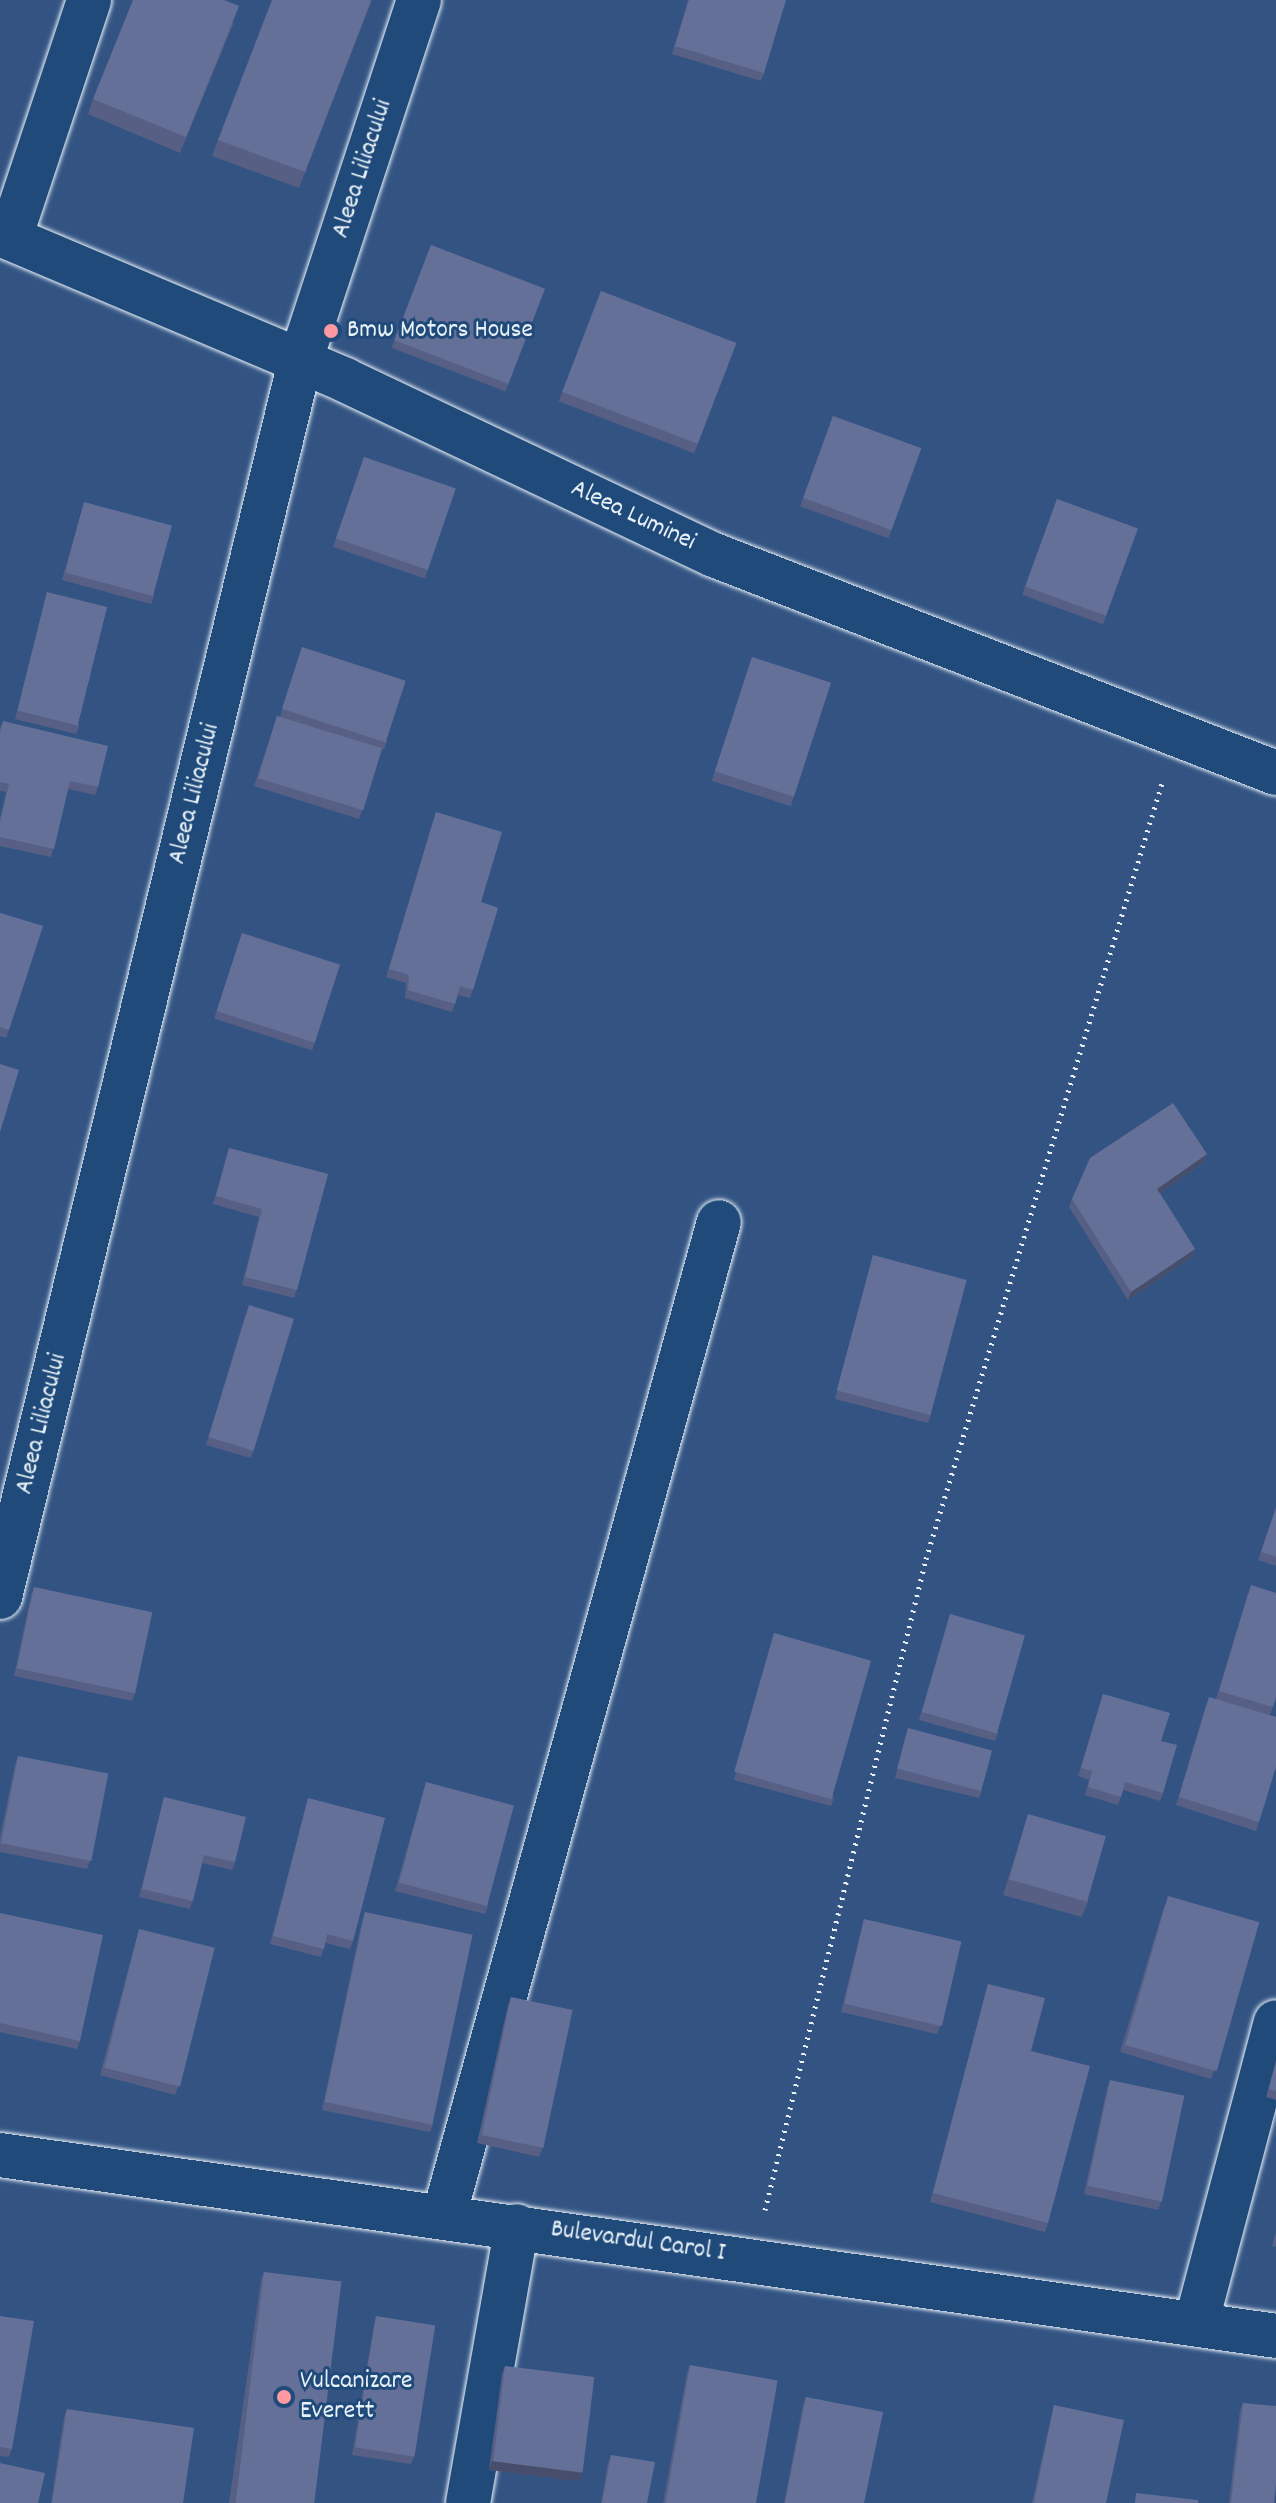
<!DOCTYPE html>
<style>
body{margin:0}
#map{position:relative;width:1276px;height:2503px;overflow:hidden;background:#335483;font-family:Dekko,sans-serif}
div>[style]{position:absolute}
.path>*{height:5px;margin-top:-2.5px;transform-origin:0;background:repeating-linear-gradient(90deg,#e8f1f8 0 2px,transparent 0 8px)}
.roads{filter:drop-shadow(0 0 2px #e8f1f8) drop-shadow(0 0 2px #e8f1f8)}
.minor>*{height:44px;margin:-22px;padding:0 22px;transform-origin:22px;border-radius:22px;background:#1f4a7a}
.major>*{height:44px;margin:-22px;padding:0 22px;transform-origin:22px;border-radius:22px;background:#1f4a7a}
.wall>*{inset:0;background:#576084;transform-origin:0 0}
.shaded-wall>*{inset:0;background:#474e6b}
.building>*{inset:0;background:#657099;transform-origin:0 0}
.dots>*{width:22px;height:22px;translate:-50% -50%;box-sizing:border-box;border:4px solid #1f4a7a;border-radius:50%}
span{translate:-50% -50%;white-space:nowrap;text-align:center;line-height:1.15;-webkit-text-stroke:6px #1f4a7a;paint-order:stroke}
.street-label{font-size:26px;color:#e8f1f8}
.poi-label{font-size:26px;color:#e8f1f8}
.left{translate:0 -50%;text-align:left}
</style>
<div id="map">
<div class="path">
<i style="left:765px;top:2210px;width:671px;rotate:-76.11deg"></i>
<i style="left:926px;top:1559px;width:811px;rotate:-73.08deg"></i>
</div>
<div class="roads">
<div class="minor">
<i style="left:0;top:234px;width:375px;rotate:22.9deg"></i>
<i style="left:345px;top:380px;width:408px;rotate:25.4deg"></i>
<i style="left:714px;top:555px;width:603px;rotate:21.2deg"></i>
<i style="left:10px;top:238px;width:251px;rotate:-71.6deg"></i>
<i style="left:0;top:1597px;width:1271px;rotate:-76.35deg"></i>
<i style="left:300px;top:362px;width:381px;rotate:-71.8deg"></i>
<i style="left:444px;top:2216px;width:1031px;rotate:-74.54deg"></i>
<i style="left:1196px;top:2324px;width:312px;rotate:-75.2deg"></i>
<i style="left:468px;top:2503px;width:281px;rotate:-80deg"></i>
</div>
<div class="major">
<i style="left:0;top:2155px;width:1289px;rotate:8.07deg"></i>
</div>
</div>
<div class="wall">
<i style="clip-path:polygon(372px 0,299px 188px,212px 156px,218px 140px)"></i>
<i style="clip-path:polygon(688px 0,764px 73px,761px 81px,672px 54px)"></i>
<i style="clip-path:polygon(234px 22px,180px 153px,88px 114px,93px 99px)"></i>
<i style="left:431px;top:245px;width:122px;height:110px;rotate:21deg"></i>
<i style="left:601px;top:291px;width:145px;height:118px;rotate:21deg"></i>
<i style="left:833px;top:416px;width:94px;height:96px;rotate:20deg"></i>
<i style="left:364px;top:457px;width:97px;height:95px;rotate:19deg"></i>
<i style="left:1057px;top:499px;width:86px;height:102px;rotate:20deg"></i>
<i style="clip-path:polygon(84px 502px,154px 596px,151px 604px,62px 580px)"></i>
<i style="clip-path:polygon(47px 592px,79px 726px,76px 734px,15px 719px)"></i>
<i style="clip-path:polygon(302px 647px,387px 741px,384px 749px,382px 749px,359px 819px,254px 786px,277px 716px,280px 717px)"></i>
<i style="left:752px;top:657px;width:83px;height:130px;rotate:18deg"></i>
<i style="clip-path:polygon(3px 721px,98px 787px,95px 795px,68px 789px,51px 857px,0 846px,0 818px,6px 792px,0 791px,0 728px)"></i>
<i style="clip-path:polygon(433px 821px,481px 902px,498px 908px,470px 998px,458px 995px,452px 1012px,405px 998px,406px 983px,386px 977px)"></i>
<i style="clip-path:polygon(0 913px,43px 926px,6px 1038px,0 1036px)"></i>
<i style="left:242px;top:933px;width:103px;height:90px;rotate:18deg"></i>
<i style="clip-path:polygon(229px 1148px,328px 1174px,294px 1298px,242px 1285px,259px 1217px,213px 1204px)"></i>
<i style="clip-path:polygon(1207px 1154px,1204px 1162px,1160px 1193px,1195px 1249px,1192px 1257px,1128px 1300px,1069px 1207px,1072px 1199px)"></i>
<i style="clip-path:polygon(873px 1255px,931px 1415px,928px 1423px,835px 1399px)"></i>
<i style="clip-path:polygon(246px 1313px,254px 1449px,251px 1458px,206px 1445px)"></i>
<i style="clip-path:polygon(1276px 1507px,1276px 1566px,1258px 1560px)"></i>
<i style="clip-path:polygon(34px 1587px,135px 1693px,132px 1701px,14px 1676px,31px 1595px)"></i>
<i style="clip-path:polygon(1248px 1593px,1276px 1697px,1270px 1715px,1259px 1822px,1256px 1831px,1176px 1805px,1206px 1705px,1216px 1699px)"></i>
<i style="clip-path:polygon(950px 1614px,998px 1733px,995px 1741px,919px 1720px)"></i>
<i style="clip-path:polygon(774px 1633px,834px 1798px,831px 1806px,734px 1780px)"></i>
<i style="clip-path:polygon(1103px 1694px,1163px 1793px,1160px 1801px,1123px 1790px,1118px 1805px,1085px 1795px,1089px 1780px,1078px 1776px)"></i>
<i style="clip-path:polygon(908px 1728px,982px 1790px,979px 1798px,895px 1778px)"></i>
<i style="clip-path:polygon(18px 1756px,90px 1861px,87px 1869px,0 1852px,0 1837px,15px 1765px)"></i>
<i style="clip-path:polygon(426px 1782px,488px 1906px,485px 1914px,395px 1891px)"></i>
<i style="clip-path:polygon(164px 1797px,235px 1862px,232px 1870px,202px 1863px,190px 1909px,139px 1897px)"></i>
<i style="clip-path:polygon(308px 1798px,353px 1941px,350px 1949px,325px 1943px,321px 1957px,270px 1944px)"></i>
<i style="clip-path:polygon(1028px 1814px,1088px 1901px,1082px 1917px,1003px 1895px)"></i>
<i style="clip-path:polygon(1165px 1904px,1214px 2071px,1211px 2079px,1120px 2052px)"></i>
<i style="clip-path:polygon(365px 1912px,433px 2124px,430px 2132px,322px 2110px,362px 1921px)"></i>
<i style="clip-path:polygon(0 1913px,80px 2041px,77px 2049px,0 2032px)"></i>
<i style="clip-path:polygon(864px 1919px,940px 2026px,937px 2034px,841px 2012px)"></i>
<i style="clip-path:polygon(139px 1929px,178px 2087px,175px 2095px,100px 2075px)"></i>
<i style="clip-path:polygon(988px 1984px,1031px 2051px,1048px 2223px,1045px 2232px,930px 2202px)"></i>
<i style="clip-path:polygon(511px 1997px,542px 2149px,539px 2157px,477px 2143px,508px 2005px)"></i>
<i style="clip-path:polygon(1276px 2060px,1276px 2100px,1266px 2097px)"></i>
<i style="clip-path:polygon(1110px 2080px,1161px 2202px,1158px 2210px,1084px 2194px,1107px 2089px)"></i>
<i style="clip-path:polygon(1276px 2231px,1276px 2247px,1272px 2246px)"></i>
<i style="clip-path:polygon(264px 2272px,309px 2503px,229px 2503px,261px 2280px)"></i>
<i style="clip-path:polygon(0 2316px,12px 2449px,9px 2457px,0 2456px)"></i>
<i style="clip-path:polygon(376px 2316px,414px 2456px,411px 2464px,352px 2455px,374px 2324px)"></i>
<i style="clip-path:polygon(690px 2365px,756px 2503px,663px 2503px,687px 2373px)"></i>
<i style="clip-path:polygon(505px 2366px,582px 2473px,579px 2481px,489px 2470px,502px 2374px)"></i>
<i style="clip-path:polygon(806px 2397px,864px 2503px,784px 2503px,803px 2405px)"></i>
<i style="clip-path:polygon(1243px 2403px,1274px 2503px,1229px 2503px,1240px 2411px)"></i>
<i style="clip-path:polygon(1054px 2405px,1106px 2503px,1032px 2503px,1052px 2413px)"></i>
<i style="clip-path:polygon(67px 2409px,183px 2503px,51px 2503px,64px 2417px)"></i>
<i style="clip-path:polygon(611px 2455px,647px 2503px,601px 2503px,608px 2463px)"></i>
</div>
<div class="shaded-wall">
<i style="clip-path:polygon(1207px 1154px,1204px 1162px,1154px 1197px,1157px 1189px)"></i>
<i style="clip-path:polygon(1195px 1249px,1192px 1257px,1128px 1300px,1131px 1292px)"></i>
<i style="clip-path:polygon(492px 2461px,582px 2473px,579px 2481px,489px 2470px)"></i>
</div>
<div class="building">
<i style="clip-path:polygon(133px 0,224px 0,239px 6px,186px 137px,93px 99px)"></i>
<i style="clip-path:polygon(272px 0,371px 0,305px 172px,218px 140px)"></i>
<i style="clip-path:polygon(689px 0,786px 0,764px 73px,675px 46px)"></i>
<i style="left:431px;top:245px;width:122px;height:102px;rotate:21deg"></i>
<i style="left:601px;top:291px;width:145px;height:108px;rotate:21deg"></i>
<i style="left:833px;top:416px;width:94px;height:87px;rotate:20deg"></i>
<i style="left:364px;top:457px;width:97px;height:86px;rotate:19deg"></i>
<i style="left:1057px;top:499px;width:86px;height:93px;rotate:20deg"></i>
<i style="left:84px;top:502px;width:91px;height:73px;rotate:15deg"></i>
<i style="left:47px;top:592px;width:62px;height:122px;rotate:14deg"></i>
<i style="left:302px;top:647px;width:109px;height:65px;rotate:18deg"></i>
<i style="left:752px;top:657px;width:83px;height:120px;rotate:18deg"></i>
<i style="left:277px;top:716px;width:110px;height:65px;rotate:17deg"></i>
<i style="clip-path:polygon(3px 721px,108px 746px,98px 787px,70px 781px,54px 849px,0 837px,0 822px,9px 784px,0 782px,0 733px)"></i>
<i style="clip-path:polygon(436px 812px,502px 832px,481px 902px,498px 908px,473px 990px,460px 986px,455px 1004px,408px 990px,409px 975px,389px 969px)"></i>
<i style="clip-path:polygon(0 913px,43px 926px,9px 1030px,0 1027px)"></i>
<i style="left:242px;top:933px;width:103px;height:82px;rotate:18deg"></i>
<i style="clip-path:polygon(0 1064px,19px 1070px,0 1132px)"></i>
<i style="clip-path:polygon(1173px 1103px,1207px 1154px,1157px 1189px,1195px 1249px,1131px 1292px,1072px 1199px,1090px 1158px)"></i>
<i style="clip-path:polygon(229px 1148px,328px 1174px,297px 1290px,245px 1277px,262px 1209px,216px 1196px)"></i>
<i style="left:873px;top:1255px;width:97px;height:140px;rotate:15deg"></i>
<i style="left:249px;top:1305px;width:47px;height:138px;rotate:17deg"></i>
<i style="clip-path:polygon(1276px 1508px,1276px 1557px,1261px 1552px)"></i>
<i style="clip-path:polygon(1251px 1585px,1276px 1593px,1276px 1697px,1273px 1707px,1219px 1691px)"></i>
<i style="left:34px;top:1587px;width:121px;height:83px;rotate:12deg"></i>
<i style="left:950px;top:1614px;width:78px;height:102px;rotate:16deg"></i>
<i style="left:774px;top:1633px;width:101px;height:144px;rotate:16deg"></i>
<i style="clip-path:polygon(1103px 1694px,1170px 1713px,1161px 1741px,1177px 1745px,1163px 1793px,1125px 1782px,1121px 1797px,1088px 1787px,1092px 1771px,1081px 1768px)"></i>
<i style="clip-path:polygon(1209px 1697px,1276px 1717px,1276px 1767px,1259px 1822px,1179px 1797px)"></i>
<i style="left:908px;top:1728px;width:87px;height:42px;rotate:15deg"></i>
<i style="left:18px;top:1756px;width:92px;height:89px;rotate:11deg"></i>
<i style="left:426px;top:1782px;width:91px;height:104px;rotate:15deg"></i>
<i style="clip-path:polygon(164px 1797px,246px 1817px,235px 1862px,204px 1855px,193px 1901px,142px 1889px)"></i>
<i style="clip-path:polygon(308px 1798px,385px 1818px,353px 1941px,327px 1934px,324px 1949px,273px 1936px)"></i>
<i style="left:1028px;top:1814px;width:81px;height:68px;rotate:16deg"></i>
<i style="left:1168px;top:1896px;width:95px;height:155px;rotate:16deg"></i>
<i style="left:365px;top:1912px;width:110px;height:194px;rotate:12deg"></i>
<i style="clip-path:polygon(0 1913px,103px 1935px,80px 2041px,0 2023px)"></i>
<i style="left:864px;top:1919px;width:100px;height:87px;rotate:13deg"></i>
<i style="left:139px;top:1929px;width:78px;height:143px;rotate:14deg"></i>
<i style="clip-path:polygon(988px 1984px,1045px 1998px,1031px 2051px,1090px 2066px,1048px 2223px,933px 2193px)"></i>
<i style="left:511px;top:1997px;width:63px;height:141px;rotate:12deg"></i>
<i style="clip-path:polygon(1276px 2063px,1276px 2091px,1269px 2089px)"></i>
<i style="left:1110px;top:2080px;width:76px;height:108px;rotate:12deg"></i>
<i style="left:264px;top:2272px;width:78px;height:233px;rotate:7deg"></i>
<i style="clip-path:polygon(0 2316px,34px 2321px,12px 2449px,0 2447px)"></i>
<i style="left:376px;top:2316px;width:60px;height:133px;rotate:9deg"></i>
<i style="left:690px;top:2365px;width:89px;height:140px;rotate:10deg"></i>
<i style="left:505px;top:2366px;width:90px;height:96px;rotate:7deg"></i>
<i style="clip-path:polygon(806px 2397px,883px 2412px,864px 2503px,785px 2503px)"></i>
<i style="clip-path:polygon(1243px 2403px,1276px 2406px,1276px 2484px,1274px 2503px,1231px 2503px)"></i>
<i style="clip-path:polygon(1054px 2405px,1124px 2420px,1106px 2503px,1034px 2503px)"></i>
<i style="clip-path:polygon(67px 2409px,194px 2428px,183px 2503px,52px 2503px)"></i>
<i style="clip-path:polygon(611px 2455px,655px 2462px,647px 2503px,602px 2503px)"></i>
<i style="clip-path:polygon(0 2463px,45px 2473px,38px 2503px,0 2503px)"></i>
<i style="clip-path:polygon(1136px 2493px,1198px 2500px,1198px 2503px,1135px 2503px)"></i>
</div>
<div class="dots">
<i style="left:331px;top:331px;background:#ff9aa2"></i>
<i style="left:284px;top:2397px;background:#ff9aa2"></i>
</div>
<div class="street-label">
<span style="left:363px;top:169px;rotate:-72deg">Aleea Liliacului</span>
<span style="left:633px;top:516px;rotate:25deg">Aleea Luminei</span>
<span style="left:195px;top:794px;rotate:-76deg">Aleea Liliacului</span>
<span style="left:42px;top:1424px;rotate:-76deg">Aleea Liliacului</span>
<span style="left:638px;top:2242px;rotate:8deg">Bulevardul Carol I</span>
</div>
<div class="poi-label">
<span class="left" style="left:347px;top:331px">Bmw Motors House</span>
<span class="left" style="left:300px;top:2397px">Vulcanizare<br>Everett</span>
</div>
</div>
